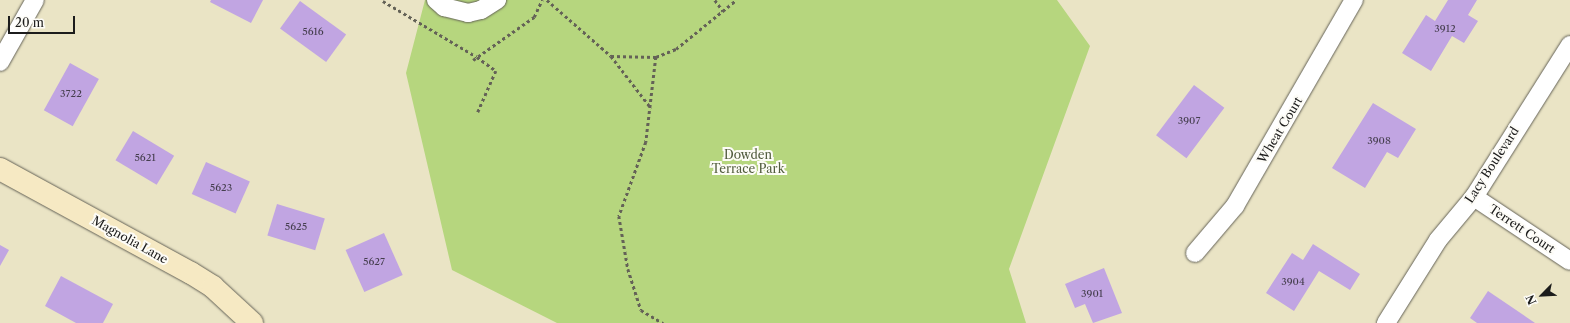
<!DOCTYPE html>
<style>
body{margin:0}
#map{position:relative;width:1570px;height:323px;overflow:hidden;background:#eae4c5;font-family:"Libre Caslon Text",serif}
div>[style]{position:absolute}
.green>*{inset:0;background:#b6d67e}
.building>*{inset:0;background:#c1a5e2;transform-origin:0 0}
.path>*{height:2.5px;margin-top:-1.25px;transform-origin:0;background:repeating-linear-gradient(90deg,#646257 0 3px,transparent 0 6px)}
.roads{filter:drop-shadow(0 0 1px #646257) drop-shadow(0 0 1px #646257)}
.street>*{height:18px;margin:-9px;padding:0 9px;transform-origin:9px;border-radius:9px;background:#fff}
.secondary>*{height:22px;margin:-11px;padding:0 11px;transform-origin:11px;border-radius:11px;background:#f6e9c3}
span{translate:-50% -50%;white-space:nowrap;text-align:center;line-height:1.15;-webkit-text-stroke:4px #fdfcf7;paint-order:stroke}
.number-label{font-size:10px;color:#453e4e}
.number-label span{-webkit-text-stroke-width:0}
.street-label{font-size:12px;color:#1c1c1c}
.park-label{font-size:12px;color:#525d3e}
.north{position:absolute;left:1522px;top:275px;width:40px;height:40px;-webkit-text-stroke:3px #fdfcf7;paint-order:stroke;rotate:246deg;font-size:11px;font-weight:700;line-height:16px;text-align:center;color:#1c1c1c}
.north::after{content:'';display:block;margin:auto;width:14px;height:18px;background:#1c1c1c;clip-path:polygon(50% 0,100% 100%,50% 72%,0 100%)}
.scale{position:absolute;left:8px;top:16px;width:67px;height:18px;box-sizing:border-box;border:2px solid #1c1c1c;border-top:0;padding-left:5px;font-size:12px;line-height:14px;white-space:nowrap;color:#1c1c1c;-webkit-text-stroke:3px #fdfcf7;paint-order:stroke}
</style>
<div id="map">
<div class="green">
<i style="clip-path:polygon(425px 0,1057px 0,1090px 46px,1009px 269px,1026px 323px,557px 323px,452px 270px,406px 73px)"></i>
</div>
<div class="building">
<i style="clip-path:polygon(211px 0,263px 0,251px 23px,210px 2px)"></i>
<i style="clip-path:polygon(1448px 0,1477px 0,1468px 15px,1478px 21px,1464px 43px,1452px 36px,1431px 71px,1402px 53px,1426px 15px,1435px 21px)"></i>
<i style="left:300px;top:1px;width:57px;height:34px;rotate:36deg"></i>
<i style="left:70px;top:63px;width:33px;height:54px;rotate:29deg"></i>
<i style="left:1194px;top:85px;width:38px;height:63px;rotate:37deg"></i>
<i style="clip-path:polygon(1373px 103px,1416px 129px,1398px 158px,1387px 152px,1365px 188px,1332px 168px)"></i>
<i style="left:133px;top:131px;width:48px;height:34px;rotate:31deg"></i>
<i style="left:206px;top:162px;width:48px;height:35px;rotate:24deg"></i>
<i style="left:277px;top:204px;width:50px;height:33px;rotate:17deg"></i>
<i style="left:384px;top:233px;width:46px;height:42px;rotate:66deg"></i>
<i style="clip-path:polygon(1313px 244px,1360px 274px,1350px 290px,1319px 271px,1294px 311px,1266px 293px,1292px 253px,1303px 260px)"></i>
<i style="clip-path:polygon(0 245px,9px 250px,0 266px)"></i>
<i style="clip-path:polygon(1104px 268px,1122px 313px,1093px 323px,1085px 304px,1075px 308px,1065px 284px)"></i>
<i style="clip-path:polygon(61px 276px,113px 304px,103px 323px,76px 323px,45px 306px)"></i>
<i style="clip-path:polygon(1488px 291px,1535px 323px,1477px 323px,1470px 318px)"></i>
</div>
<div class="path">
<i style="left:547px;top:0;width:85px;rotate:41.2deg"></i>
<i style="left:611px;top:56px;width:45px;rotate:1.3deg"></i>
<i style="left:656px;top:57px;width:22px;rotate:-22deg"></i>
<i style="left:676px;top:49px;width:77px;rotate:-39.2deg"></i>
<i style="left:715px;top:0;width:14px;rotate:54deg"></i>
<i style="left:383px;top:1px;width:109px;rotate:30.8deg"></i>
<i style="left:477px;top:57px;width:24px;rotate:36deg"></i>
<i style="left:496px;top:71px;width:45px;rotate:113.7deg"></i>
<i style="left:611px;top:56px;width:66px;rotate:52.4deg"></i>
<i style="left:656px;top:57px;width:86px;rotate:96.7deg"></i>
<i style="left:646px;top:142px;width:79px;rotate:110deg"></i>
<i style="left:619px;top:216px;width:54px;rotate:80.4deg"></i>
<i style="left:628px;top:269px;width:43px;rotate:72.4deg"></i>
<i style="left:641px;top:310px;width:26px;rotate:31deg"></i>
<i style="left:473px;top:60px;width:75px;rotate:-35.2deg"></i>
<i style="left:534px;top:17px;width:19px;rotate:-65deg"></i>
</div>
<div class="roads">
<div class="street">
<i style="left:436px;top:0;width:11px;rotate:41deg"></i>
<i style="left:444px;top:7px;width:25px;rotate:14deg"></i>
<i style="left:468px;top:13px;width:13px;rotate:-13deg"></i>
<i style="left:481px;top:10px;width:19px;rotate:-32deg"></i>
<i style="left:0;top:62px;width:71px;rotate:-60.6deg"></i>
<i style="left:1474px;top:197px;width:115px;rotate:33.7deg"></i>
<i style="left:1195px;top:253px;width:62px;rotate:-49.6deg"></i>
<i style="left:1235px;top:206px;width:238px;rotate:-60deg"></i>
<i style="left:1386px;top:323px;width:98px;rotate:-57.9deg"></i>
<i style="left:1438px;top:240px;width:56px;rotate:-50.1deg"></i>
<i style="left:1474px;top:197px;width:180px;rotate:-57.7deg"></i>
</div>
<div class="secondary">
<i style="left:0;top:169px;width:217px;rotate:28.6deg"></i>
<i style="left:191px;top:273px;width:26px;rotate:32deg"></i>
<i style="left:213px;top:287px;width:53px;rotate:42.7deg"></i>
</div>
</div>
<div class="number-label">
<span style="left:1445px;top:29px">3912</span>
<span style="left:313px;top:32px">5616</span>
<span style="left:71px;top:94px">3722</span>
<span style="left:1189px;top:121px">3907</span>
<span style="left:1379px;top:141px">3908</span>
<span style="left:145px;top:158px">5621</span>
<span style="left:221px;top:188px">5623</span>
<span style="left:296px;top:227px">5625</span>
<span style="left:374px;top:262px">5627</span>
<span style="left:1293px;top:282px">3904</span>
<span style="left:1092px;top:294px">3901</span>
</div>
<div class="street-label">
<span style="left:1280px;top:130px;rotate:-59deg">Wheat Court</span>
<span style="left:1492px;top:165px;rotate:-57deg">Lacy Boulevard</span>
<span style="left:1522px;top:229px;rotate:34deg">Terrett Court</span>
<span style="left:130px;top:240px;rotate:29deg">Magnolia Lane</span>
</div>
<div class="park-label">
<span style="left:748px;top:162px">Dowden<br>Terrace Park</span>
</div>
<div class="north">N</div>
<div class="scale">20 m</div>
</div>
